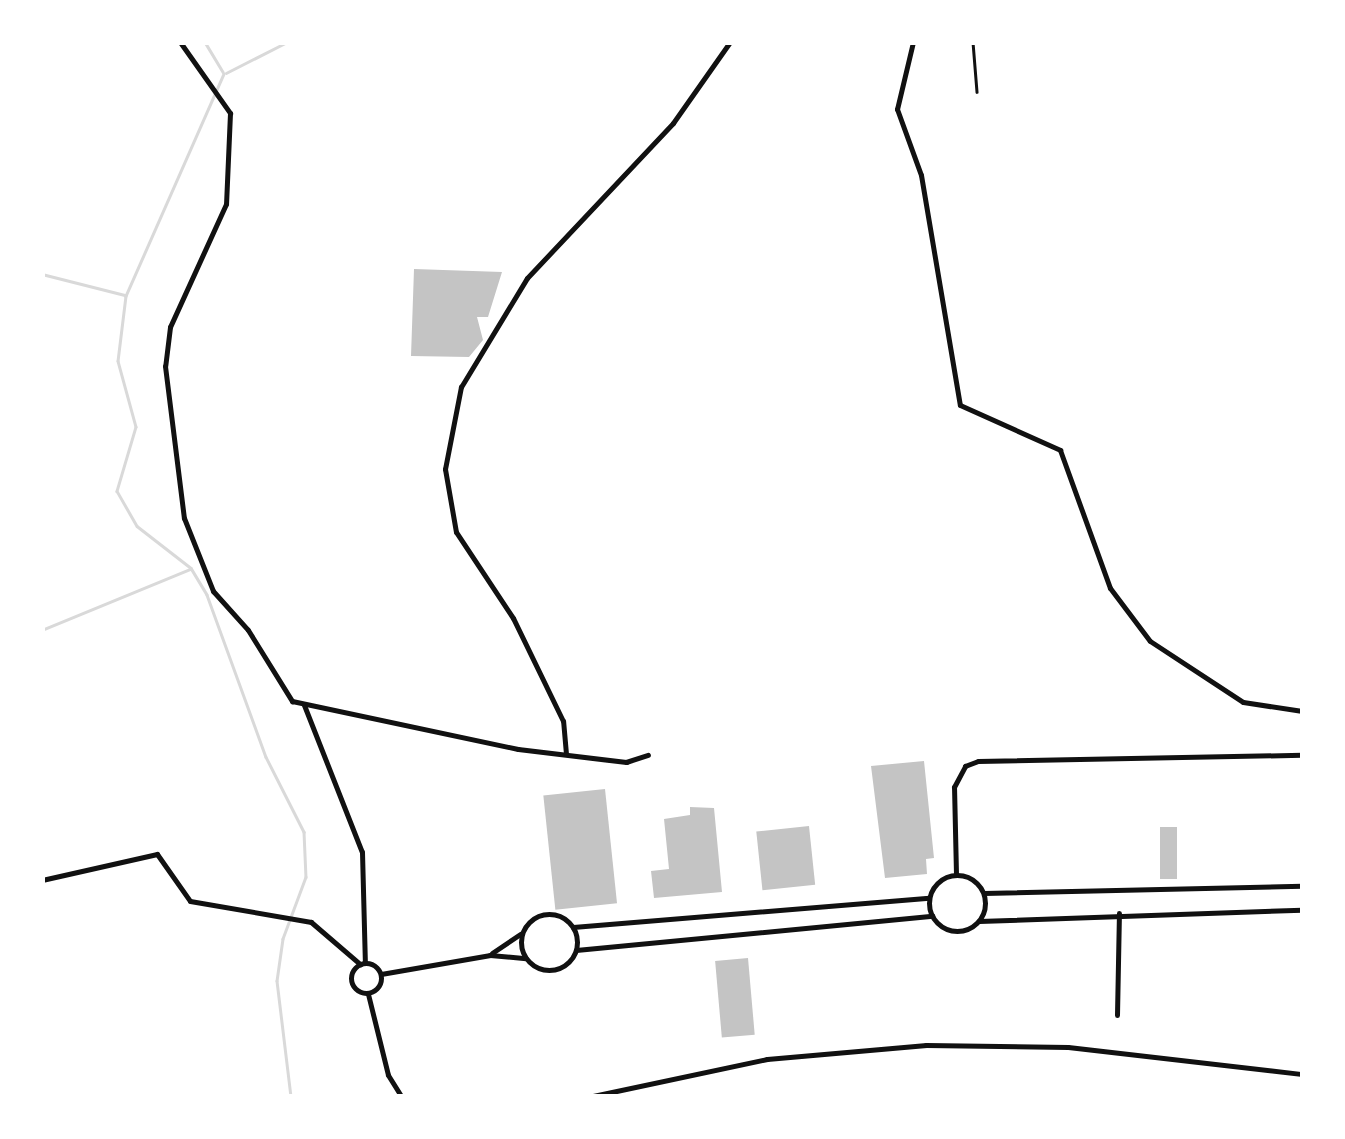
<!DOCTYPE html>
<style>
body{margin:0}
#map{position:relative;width:1345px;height:1139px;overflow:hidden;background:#fff;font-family:Cabin,sans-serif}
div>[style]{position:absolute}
.stream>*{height:2.5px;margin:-1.25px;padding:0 1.25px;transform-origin:1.25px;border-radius:1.25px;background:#d9d9d9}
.building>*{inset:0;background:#c4c4c4;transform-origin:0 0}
.path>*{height:2.5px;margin:-1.25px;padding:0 1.25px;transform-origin:1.25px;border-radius:1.25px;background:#111}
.minor>*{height:5px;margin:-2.5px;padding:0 2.5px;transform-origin:2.5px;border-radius:2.5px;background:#111}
.minor>.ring{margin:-2.5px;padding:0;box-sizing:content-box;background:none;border:5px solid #111;border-radius:50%}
span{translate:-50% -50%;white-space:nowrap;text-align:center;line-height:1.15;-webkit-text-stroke:10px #fff;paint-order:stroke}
.frame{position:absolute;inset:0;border:45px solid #fff;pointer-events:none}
</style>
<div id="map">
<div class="stream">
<i style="left:205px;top:42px;width:35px;rotate:59deg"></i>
<i style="left:226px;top:73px;width:68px;rotate:-26.9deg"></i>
<i style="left:224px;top:74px;width:243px;rotate:113.8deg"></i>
<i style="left:126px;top:296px;width:65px;rotate:97deg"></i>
<i style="left:118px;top:361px;width:68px;rotate:74.7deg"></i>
<i style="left:136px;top:427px;width:67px;rotate:106.5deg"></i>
<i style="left:117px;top:491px;width:40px;rotate:60.3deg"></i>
<i style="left:137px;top:526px;width:68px;rotate:37.9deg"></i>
<i style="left:191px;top:568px;width:31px;rotate:59deg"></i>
<i style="left:207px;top:595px;width:172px;rotate:70deg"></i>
<i style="left:266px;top:757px;width:84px;rotate:63.1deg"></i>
<i style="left:304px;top:832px;width:45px;rotate:87.5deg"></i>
<i style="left:306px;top:877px;width:66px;rotate:110.4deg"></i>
<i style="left:283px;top:939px;width:42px;rotate:98.1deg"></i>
<i style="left:277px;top:981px;width:116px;rotate:83.1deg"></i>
<i style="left:42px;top:274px;width:86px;rotate:14.2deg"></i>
<i style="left:42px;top:630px;width:160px;rotate:-22.4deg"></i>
</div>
<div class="building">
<i style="clip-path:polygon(414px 269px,502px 272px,488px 317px,477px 317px,483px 340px,469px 357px,411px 356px)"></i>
<i style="clip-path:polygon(924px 761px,934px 858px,926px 859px,927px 874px,885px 878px,871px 766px)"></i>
<i style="left:605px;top:789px;width:115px;height:62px;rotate:84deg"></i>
<i style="clip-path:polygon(690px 807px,714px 808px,722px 892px,654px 898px,651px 871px,669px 869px,664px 819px,690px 815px)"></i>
<i style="left:809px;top:826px;width:59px;height:53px;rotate:84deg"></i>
<i style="left:1160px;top:827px;width:17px;height:52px"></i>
<i style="left:748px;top:958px;width:77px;height:33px;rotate:85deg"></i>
</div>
<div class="path">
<i style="left:973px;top:42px;width:50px;rotate:85.4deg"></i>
</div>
<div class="minor">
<i style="left:180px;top:42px;width:87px;rotate:54.8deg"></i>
<i style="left:230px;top:113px;width:91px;rotate:92.5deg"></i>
<i style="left:226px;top:204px;width:135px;rotate:114.5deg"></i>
<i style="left:170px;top:327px;width:39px;rotate:97deg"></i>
<i style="left:165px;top:366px;width:153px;rotate:82.9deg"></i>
<i style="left:184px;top:518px;width:79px;rotate:68.3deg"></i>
<i style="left:213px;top:591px;width:52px;rotate:48.1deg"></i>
<i style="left:248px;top:630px;width:84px;rotate:58.2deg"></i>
<i style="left:292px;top:701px;width:231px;rotate:12deg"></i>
<i style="left:518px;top:749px;width:109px;rotate:6.9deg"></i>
<i style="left:626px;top:762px;width:23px;rotate:-18deg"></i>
<i style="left:913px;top:42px;width:69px;rotate:103.4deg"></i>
<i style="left:897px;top:109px;width:70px;rotate:70deg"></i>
<i style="left:921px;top:175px;width:233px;rotate:80.4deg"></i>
<i style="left:960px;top:405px;width:110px;rotate:24.2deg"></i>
<i style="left:1060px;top:450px;width:147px;rotate:70.1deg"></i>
<i style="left:1110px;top:588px;width:66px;rotate:53deg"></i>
<i style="left:1150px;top:641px;width:111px;rotate:33.3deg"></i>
<i style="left:1243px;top:702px;width:60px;rotate:8.7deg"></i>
<i style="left:304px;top:705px;width:158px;rotate:68.5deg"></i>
<i style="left:362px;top:852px;width:111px;rotate:88.5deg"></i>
<i style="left:566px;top:754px;width:33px;rotate:-95deg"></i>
<i style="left:563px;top:721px;width:114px;rotate:-115.9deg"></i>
<i style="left:513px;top:618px;width:103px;rotate:-123.5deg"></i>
<i style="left:456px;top:532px;width:64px;rotate:-99.9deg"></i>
<i style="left:445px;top:469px;width:84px;rotate:-79deg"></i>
<i style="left:461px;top:387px;width:127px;rotate:-58.8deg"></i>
<i style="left:527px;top:278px;width:213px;rotate:-46.7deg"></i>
<i style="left:673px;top:123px;width:99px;rotate:-54.9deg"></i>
<i style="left:956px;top:874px;width:87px;rotate:-91.3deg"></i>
<i style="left:954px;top:787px;width:24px;rotate:-62deg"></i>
<i style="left:965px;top:766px;width:14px;rotate:-21deg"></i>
<i style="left:978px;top:761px;width:324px;rotate:-1.1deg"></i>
<i class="ring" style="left:929px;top:875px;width:51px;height:51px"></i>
<i style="left:42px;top:880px;width:118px;rotate:-12.7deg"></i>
<i style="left:157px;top:854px;width:57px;rotate:54.9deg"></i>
<i style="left:190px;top:901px;width:123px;rotate:9.8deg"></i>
<i style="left:311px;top:922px;width:65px;rotate:40.6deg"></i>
<i style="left:984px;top:893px;width:318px;rotate:-1.3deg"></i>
<i class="ring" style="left:521px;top:914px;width:51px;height:51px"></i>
<i style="left:979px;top:921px;width:323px;rotate:-2deg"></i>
<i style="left:573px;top:927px;width:357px;rotate:-4.7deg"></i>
<i style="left:576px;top:950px;width:358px;rotate:-5.5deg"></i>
<i style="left:492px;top:953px;width:34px;rotate:-34deg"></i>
<i class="ring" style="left:351px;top:963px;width:25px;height:25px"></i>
<i style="left:381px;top:974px;width:111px;rotate:-9.9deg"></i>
<i style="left:490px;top:955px;width:36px;rotate:5deg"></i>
<i style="left:368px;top:994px;width:83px;rotate:76.1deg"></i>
<i style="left:388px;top:1075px;width:25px;rotate:58deg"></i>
<i style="left:1117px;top:1015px;width:102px;rotate:-88.9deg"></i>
<i style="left:593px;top:1096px;width:178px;rotate:-12deg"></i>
<i style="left:767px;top:1059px;width:160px;rotate:-5deg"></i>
<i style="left:926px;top:1045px;width:142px;rotate:0.8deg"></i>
<i style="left:1068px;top:1047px;width:236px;rotate:6.6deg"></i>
</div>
<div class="frame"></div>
</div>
